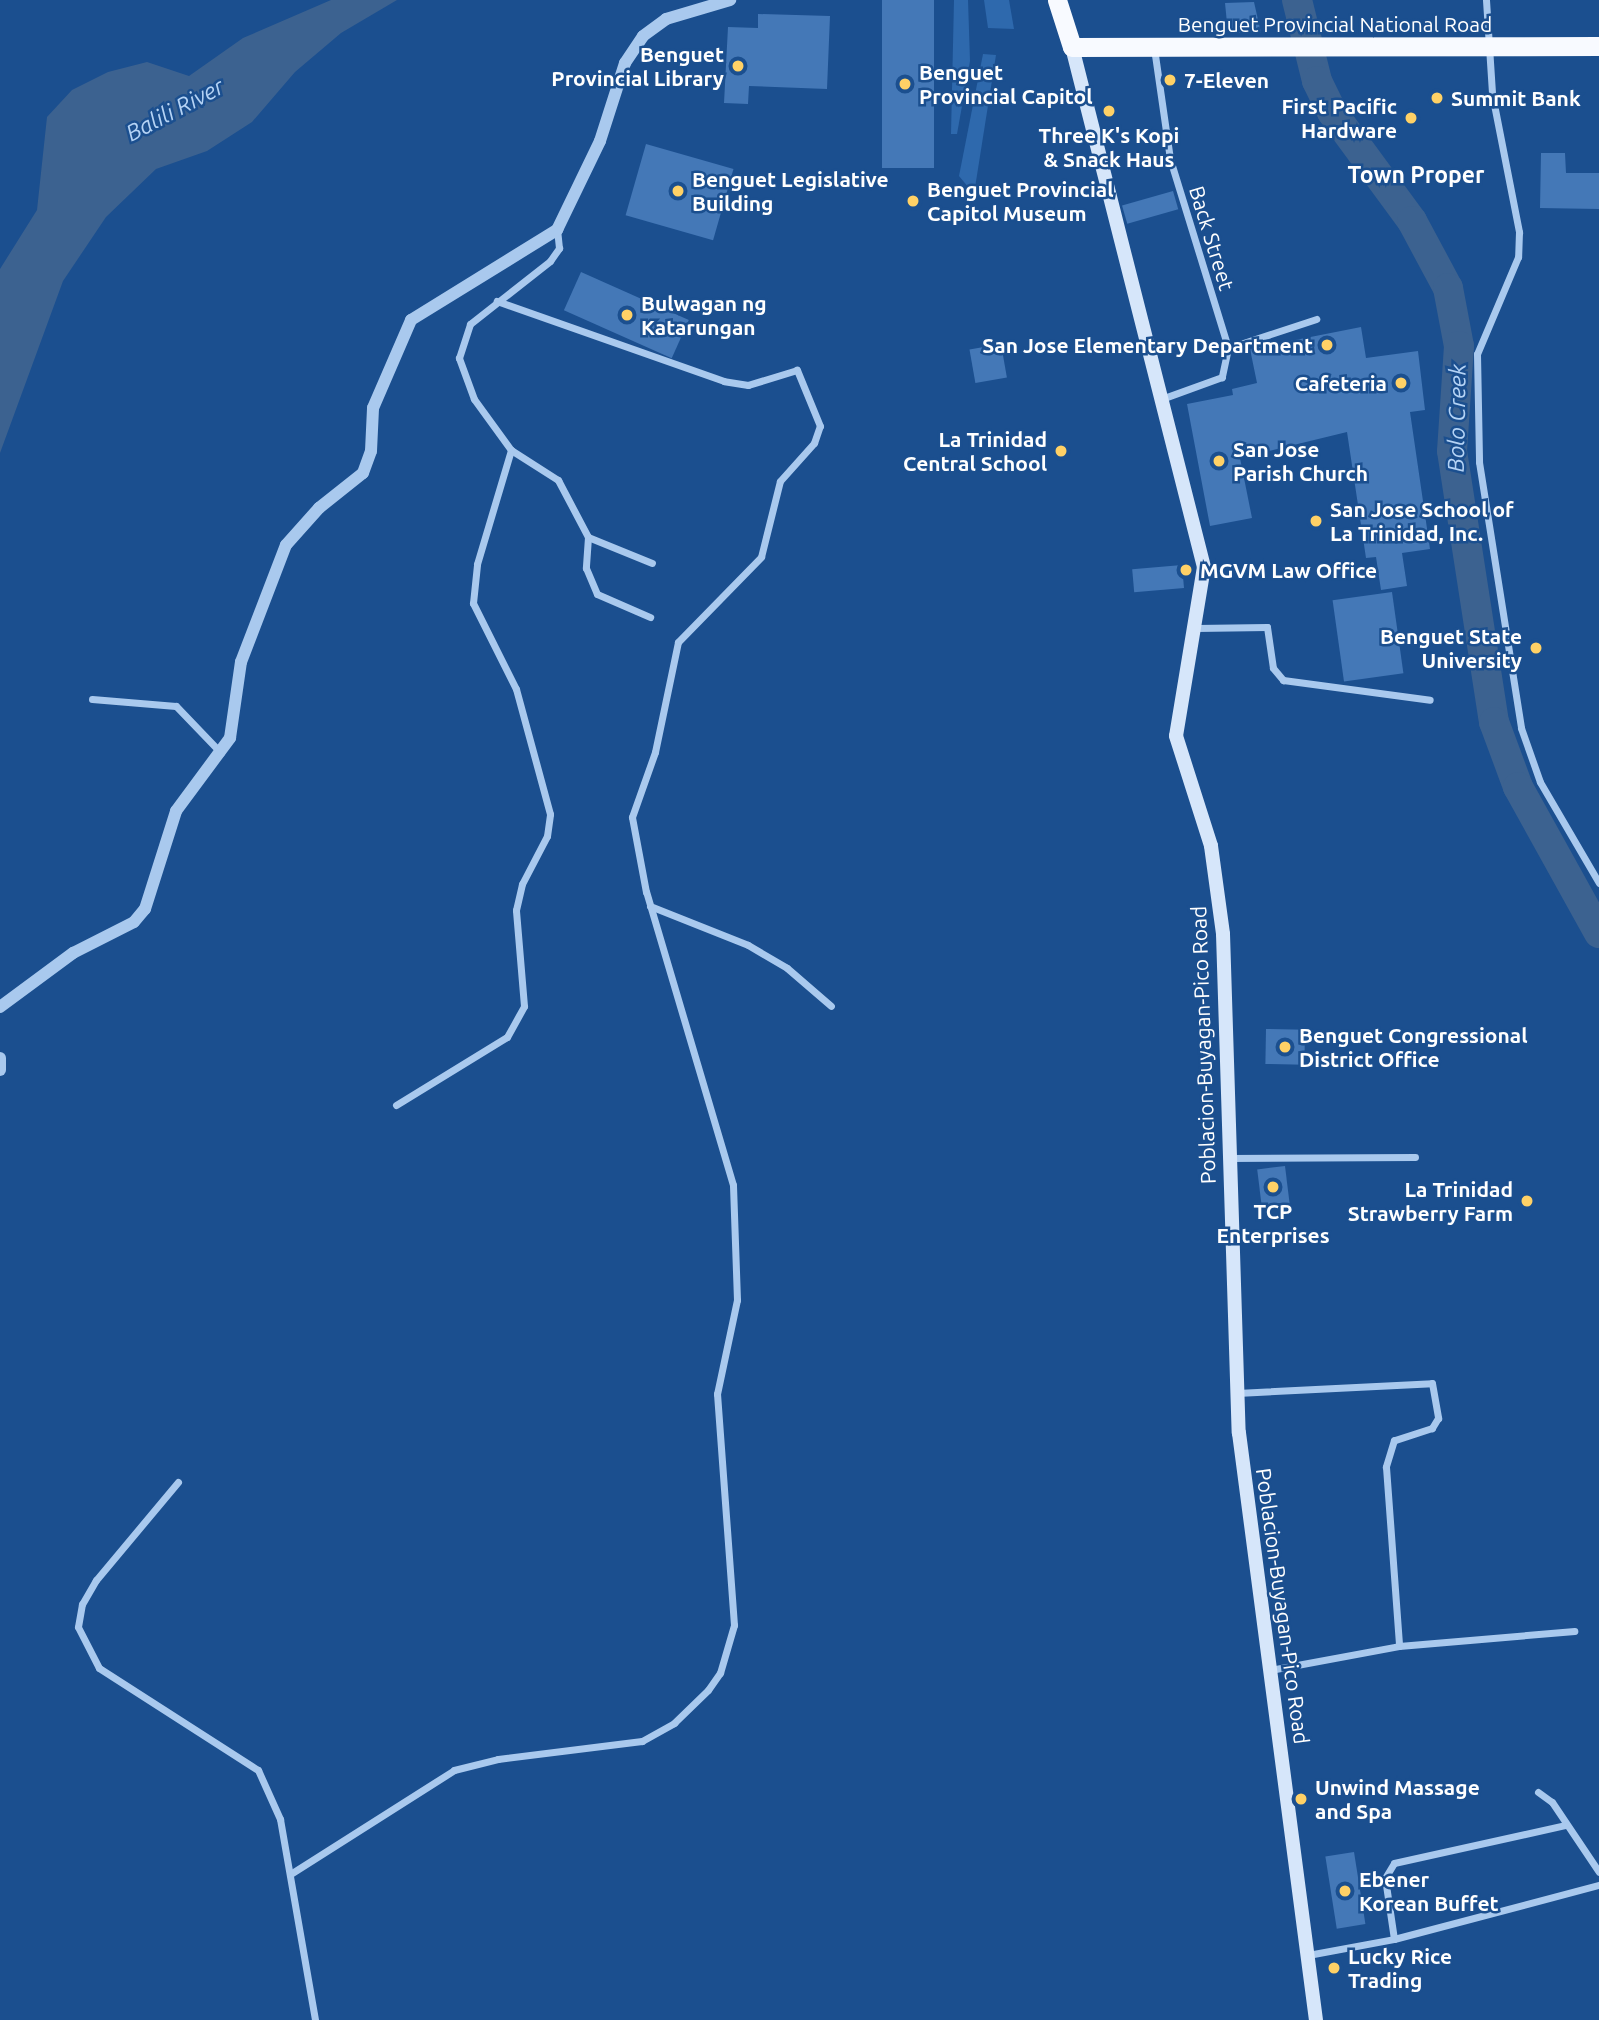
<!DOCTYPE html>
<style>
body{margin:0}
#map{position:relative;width:1599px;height:2020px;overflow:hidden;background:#1b4f8f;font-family:Ubuntu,sans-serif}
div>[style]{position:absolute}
.green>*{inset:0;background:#2e69ad}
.water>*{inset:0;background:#3c6290}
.river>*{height:30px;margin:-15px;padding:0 15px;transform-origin:15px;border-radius:15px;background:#3c6290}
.building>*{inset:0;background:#4478b7;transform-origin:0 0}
.minor>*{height:7px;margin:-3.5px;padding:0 3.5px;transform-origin:3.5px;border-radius:3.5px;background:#a9c9ee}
.tertiary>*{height:12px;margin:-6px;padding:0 6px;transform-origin:6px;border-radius:6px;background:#a9c9ee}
.secondary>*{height:14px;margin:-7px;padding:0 7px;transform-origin:7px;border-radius:7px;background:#d6e6fa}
.trunk>*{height:19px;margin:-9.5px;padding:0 9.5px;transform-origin:9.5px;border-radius:9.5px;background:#f8faff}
.dots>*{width:19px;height:19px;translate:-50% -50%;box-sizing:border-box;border:4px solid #1b4f8f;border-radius:50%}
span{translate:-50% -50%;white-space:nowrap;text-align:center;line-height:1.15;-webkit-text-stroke:5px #1b4f8f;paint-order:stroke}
.street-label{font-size:21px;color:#fff}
.poi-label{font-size:21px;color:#fff;font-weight:700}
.right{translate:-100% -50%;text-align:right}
.left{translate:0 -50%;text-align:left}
.water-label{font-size:23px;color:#b5d3f5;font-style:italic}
.neighbourhood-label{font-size:23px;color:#fff;font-weight:700}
</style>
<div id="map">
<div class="green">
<i style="clip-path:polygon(954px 0,968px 0,970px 61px,957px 134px,951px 134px)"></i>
<i style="clip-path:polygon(984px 0,1009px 0,1014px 29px,988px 28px)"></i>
<i style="clip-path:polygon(983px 54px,996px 55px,974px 194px,959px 176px)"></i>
</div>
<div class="water">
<i style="clip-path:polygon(331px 0,397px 0,341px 33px,295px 72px,252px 122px,207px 151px,156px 169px,106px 217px,63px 281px,0 453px,0 269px,37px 210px,47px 117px,72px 90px,108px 72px,147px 62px,189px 76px,243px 38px)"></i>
</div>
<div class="river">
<i style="left:1297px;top:0;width:83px;rotate:76.1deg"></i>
<i style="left:1317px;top:81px;width:34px;rotate:64deg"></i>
<i style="left:1332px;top:112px;width:135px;rotate:53.7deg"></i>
<i style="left:1412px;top:221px;width:76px;rotate:61.8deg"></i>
<i style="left:1448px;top:288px;width:59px;rotate:79.3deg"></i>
<i style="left:1459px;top:346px;width:105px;rotate:93.8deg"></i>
<i style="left:1452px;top:451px;width:274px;rotate:81.2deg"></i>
<i style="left:1494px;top:722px;width:69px;rotate:69.7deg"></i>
<i style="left:1518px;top:787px;width:167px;rotate:61deg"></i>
</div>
<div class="building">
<i style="left:882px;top:0;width:52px;height:168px"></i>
<i style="clip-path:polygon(1254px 2px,1261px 33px,1228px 33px,1225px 3px)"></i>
<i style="clip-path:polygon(758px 14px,830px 16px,827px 89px,749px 86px,748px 104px,724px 103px,728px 27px,758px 28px)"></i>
<i style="left:646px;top:144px;width:91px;height:74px;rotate:16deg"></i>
<i style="clip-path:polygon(1541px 153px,1565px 153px,1566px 173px,1599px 173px,1599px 209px,1540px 208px)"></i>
<i style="left:1173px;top:191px;width:19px;height:53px;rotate:74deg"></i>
<i style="left:581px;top:272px;width:118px;height:42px;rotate:24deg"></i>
<i style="clip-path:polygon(1361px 327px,1366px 358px,1418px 351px,1425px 410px,1410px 412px,1430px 549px,1402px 553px,1407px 586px,1381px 590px,1376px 557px,1366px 558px,1347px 432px,1240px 458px,1252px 518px,1210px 526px,1187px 404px,1233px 395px,1232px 389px,1257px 383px,1250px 349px)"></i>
<i style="left:1001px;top:344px;width:34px;height:32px;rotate:80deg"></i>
<i style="left:1182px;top:565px;width:23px;height:50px;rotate:85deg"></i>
<i style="left:1392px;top:592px;width:82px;height:60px;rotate:82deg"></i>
<i style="left:1266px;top:1029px;width:39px;height:35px;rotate:1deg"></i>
<i style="left:1285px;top:1166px;width:38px;height:28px;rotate:83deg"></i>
<i style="left:1354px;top:1852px;width:73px;height:29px;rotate:81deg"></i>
</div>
<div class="minor">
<i style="left:1486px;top:0;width:94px;rotate:86.3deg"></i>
<i style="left:1492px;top:94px;width:141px;rotate:78.9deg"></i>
<i style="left:1519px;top:232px;width:25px;rotate:92deg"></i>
<i style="left:1518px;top:257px;width:105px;rotate:112.9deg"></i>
<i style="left:1477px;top:354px;width:108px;rotate:88.9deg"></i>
<i style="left:1479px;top:462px;width:269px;rotate:81deg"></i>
<i style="left:1521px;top:728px;width:57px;rotate:70.6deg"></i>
<i style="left:1540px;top:782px;width:117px;rotate:59.7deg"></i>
<i style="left:1154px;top:48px;width:112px;rotate:81.8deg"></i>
<i style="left:1170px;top:159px;width:198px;rotate:72.9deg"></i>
<i style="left:1228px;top:348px;width:30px;rotate:102deg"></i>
<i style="left:1222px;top:377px;width:62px;rotate:160.1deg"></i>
<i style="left:1228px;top:348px;width:93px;rotate:-18.2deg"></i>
<i style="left:511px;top:450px;width:56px;rotate:32.6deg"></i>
<i style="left:558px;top:480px;width:64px;rotate:62.2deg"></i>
<i style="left:588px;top:537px;width:69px;rotate:22.1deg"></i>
<i style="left:588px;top:537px;width:31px;rotate:94deg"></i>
<i style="left:586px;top:568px;width:28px;rotate:67deg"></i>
<i style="left:597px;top:594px;width:58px;rotate:23.5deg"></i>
<i style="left:1196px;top:628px;width:71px;rotate:-0.8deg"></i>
<i style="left:1267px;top:627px;width:41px;rotate:81.7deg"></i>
<i style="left:1273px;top:668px;width:16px;rotate:50deg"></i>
<i style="left:1283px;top:680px;width:148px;rotate:7.7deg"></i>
<i style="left:92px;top:699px;width:84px;rotate:4.8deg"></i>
<i style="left:176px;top:706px;width:65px;rotate:46.2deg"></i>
<i style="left:650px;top:906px;width:105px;rotate:21.7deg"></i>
<i style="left:748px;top:945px;width:45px;rotate:30.5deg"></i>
<i style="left:787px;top:968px;width:58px;rotate:40.8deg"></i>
<i style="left:396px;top:1105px;width:130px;rotate:-31.5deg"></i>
<i style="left:507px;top:1037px;width:35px;rotate:-61deg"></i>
<i style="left:524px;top:1006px;width:96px;rotate:-94.8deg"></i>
<i style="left:516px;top:910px;width:27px;rotate:-77deg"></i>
<i style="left:522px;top:884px;width:54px;rotate:-62.5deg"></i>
<i style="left:547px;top:836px;width:22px;rotate:-82deg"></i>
<i style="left:550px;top:814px;width:130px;rotate:-105.2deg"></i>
<i style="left:516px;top:689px;width:96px;rotate:-116.6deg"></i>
<i style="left:473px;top:603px;width:39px;rotate:-84deg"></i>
<i style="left:477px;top:564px;width:119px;rotate:-73.4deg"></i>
<i style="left:511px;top:450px;width:63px;rotate:-126deg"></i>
<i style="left:474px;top:399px;width:44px;rotate:-110.1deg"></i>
<i style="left:459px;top:358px;width:36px;rotate:-72deg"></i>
<i style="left:470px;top:324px;width:102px;rotate:-38.2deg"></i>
<i style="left:550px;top:261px;width:16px;rotate:-55deg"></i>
<i style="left:559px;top:248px;width:18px;rotate:-96deg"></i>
<i style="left:1228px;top:1158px;width:187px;rotate:-0.3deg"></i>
<i style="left:1237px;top:1393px;width:195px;rotate:-2.9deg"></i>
<i style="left:1432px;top:1383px;width:36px;rotate:80deg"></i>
<i style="left:1438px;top:1418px;width:12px;rotate:121deg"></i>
<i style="left:1432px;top:1428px;width:40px;rotate:162deg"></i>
<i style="left:1394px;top:1440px;width:28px;rotate:107deg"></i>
<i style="left:1386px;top:1467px;width:179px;rotate:85.8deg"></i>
<i style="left:178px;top:1482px;width:128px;rotate:129.9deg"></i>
<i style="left:96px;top:1580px;width:28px;rotate:120deg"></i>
<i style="left:82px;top:1604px;width:23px;rotate:100deg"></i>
<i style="left:78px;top:1627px;width:46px;rotate:62.9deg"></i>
<i style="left:99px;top:1668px;width:189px;rotate:32.7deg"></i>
<i style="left:258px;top:1770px;width:54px;rotate:65.8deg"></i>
<i style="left:280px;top:1819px;width:204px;rotate:80.1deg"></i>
<i style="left:1270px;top:1670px;width:131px;rotate:-10.5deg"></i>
<i style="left:1399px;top:1646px;width:176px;rotate:-4.9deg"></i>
<i style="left:1538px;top:1792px;width:17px;rotate:36deg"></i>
<i style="left:1552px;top:1802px;width:84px;rotate:56.1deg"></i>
<i style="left:292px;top:1873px;width:192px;rotate:-32.4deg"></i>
<i style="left:454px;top:1770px;width:45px;rotate:-14deg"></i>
<i style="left:498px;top:1759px;width:145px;rotate:-7.1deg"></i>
<i style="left:642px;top:1741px;width:37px;rotate:-29deg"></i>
<i style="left:674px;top:1723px;width:47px;rotate:-44.1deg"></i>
<i style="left:708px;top:1690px;width:21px;rotate:-55deg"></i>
<i style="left:720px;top:1673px;width:50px;rotate:-73.7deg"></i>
<i style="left:734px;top:1625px;width:232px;rotate:-94.2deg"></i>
<i style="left:717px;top:1394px;width:96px;rotate:-78deg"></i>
<i style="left:737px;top:1300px;width:115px;rotate:-92deg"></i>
<i style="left:733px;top:1185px;width:306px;rotate:-106.5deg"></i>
<i style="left:646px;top:892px;width:76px;rotate:-100.6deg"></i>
<i style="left:632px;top:817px;width:69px;rotate:-70.5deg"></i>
<i style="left:655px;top:752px;width:112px;rotate:-78.2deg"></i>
<i style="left:678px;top:642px;width:119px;rotate:-45.7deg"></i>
<i style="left:761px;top:557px;width:78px;rotate:-76deg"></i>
<i style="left:780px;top:481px;width:51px;rotate:-48.2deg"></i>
<i style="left:814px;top:443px;width:18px;rotate:-71deg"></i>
<i style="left:820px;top:426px;width:61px;rotate:-112.3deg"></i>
<i style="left:797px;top:370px;width:51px;rotate:163deg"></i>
<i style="left:748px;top:385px;width:24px;rotate:-171deg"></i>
<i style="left:724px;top:381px;width:241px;rotate:-160.6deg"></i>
<i style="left:1394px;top:1939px;width:62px;rotate:-98.4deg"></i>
<i style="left:1385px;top:1878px;width:17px;rotate:-59deg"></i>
<i style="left:1394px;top:1863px;width:175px;rotate:-12.5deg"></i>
<i style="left:1308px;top:1955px;width:87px;rotate:-10.5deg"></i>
<i style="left:1394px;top:1939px;width:212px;rotate:-14.8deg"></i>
</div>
<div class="tertiary">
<i style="left:0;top:1007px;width:91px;rotate:-36.5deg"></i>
<i style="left:73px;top:953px;width:68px;rotate:-26.9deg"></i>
<i style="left:134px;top:922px;width:17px;rotate:-50deg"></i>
<i style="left:145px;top:909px;width:103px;rotate:-72.4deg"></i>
<i style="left:176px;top:811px;width:91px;rotate:-53.5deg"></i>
<i style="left:230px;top:738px;width:77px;rotate:-81.8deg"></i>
<i style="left:241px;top:662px;width:125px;rotate:-69deg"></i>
<i style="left:286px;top:545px;width:50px;rotate:-48.3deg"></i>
<i style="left:319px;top:508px;width:56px;rotate:-38.5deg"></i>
<i style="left:363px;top:473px;width:23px;rotate:-70deg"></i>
<i style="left:371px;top:451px;width:43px;rotate:-87.3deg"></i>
<i style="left:373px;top:408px;width:96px;rotate:-66.6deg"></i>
<i style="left:411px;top:320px;width:172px;rotate:-31.7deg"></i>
<i style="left:557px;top:230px;width:99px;rotate:-64.2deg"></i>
<i style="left:600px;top:141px;width:82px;rotate:-72.2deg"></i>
<i style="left:625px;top:63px;width:32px;rotate:-56deg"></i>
<i style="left:643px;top:36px;width:29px;rotate:-36deg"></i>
<i style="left:666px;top:19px;width:67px;rotate:-16.5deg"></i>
<i style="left:0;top:1058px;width:12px;rotate:90deg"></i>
</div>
<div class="secondary">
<i style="left:1072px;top:47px;width:536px;rotate:75.76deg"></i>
<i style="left:1204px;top:567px;width:171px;rotate:99.4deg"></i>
<i style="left:1176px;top:736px;width:115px;rotate:72.3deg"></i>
<i style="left:1211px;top:846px;width:89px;rotate:82.2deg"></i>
<i style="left:1223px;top:934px;width:499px;rotate:88.2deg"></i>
<i style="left:1239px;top:1433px;width:592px;rotate:82.53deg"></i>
</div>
<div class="trunk">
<i style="left:1057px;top:0;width:49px;rotate:72.3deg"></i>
<i style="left:1072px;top:47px;width:527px;rotate:-0.11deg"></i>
</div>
<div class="dots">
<i style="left:738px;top:66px;background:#ffd166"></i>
<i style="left:1170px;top:80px;background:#ffd166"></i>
<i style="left:905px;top:84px;background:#ffd166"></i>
<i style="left:1437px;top:98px;background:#ffd166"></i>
<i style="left:1109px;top:111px;background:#ffd166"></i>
<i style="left:1411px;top:118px;background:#ffd166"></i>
<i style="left:678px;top:191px;background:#ffd166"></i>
<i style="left:913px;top:201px;background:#ffd166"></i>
<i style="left:627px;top:315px;background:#ffd166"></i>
<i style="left:1327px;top:345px;background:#ffd166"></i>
<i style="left:1401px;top:383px;background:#ffd166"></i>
<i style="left:1061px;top:451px;background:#ffd166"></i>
<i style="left:1219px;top:461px;background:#ffd166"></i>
<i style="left:1316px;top:521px;background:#ffd166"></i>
<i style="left:1186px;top:570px;background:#ffd166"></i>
<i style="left:1536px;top:648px;background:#ffd166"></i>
<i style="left:1285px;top:1047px;background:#ffd166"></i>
<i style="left:1273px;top:1187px;background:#ffd166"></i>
<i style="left:1527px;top:1201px;background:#ffd166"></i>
<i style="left:1301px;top:1799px;background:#ffd166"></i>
<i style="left:1345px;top:1891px;background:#ffd166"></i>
<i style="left:1334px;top:1968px;background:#ffd166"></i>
</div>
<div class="street-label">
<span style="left:1335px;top:24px">Benguet Provincial National Road</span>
<span style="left:1212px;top:238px;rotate:73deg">Back Street</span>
<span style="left:1203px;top:1045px;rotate:-92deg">Poblacion-Buyagan-Pico Road</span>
<span style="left:1283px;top:1606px;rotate:82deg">Poblacion-Buyagan-Pico Road</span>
</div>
<div class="poi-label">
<span class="right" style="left:724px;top:66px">Benguet<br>Provincial Library</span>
<span class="left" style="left:919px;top:84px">Benguet<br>Provincial Capitol</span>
<span class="left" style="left:1184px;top:80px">7-Eleven</span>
<span class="left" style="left:1451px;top:98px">Summit Bank</span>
<span class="right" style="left:1397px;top:118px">First Pacific<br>Hardware</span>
<span style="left:1109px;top:147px">Three K's Kopi<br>&amp; Snack Haus</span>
<span class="left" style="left:692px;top:191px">Benguet Legislative<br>Building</span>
<span class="left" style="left:927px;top:201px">Benguet Provincial<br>Capitol Museum</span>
<span class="left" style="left:641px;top:315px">Bulwagan ng<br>Katarungan</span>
<span class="right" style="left:1313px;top:345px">San Jose Elementary Department</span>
<span class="right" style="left:1387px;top:383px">Cafeteria</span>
<span class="right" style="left:1047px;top:451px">La Trinidad<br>Central School</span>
<span class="left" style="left:1233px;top:461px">San Jose<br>Parish Church</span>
<span class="left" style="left:1330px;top:521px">San Jose School of<br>La Trinidad, Inc.</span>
<span class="left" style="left:1200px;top:570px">MGVM Law Office</span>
<span class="right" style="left:1522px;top:648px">Benguet State<br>University</span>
<span class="left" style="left:1299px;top:1047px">Benguet Congressional<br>District Office</span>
<span class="right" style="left:1513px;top:1201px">La Trinidad<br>Strawberry Farm</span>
<span style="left:1273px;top:1223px">TCP<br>Enterprises</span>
<span class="left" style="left:1315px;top:1799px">Unwind Massage<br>and Spa</span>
<span class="left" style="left:1359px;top:1891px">Ebener<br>Korean Buffet</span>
<span class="left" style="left:1348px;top:1968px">Lucky Rice<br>Trading</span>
</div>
<div class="water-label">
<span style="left:175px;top:110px;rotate:-28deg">Balili River</span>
<span style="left:1457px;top:418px;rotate:-89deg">Bolo Creek</span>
</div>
<div class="neighbourhood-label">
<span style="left:1416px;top:175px">Town Proper</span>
</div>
</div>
